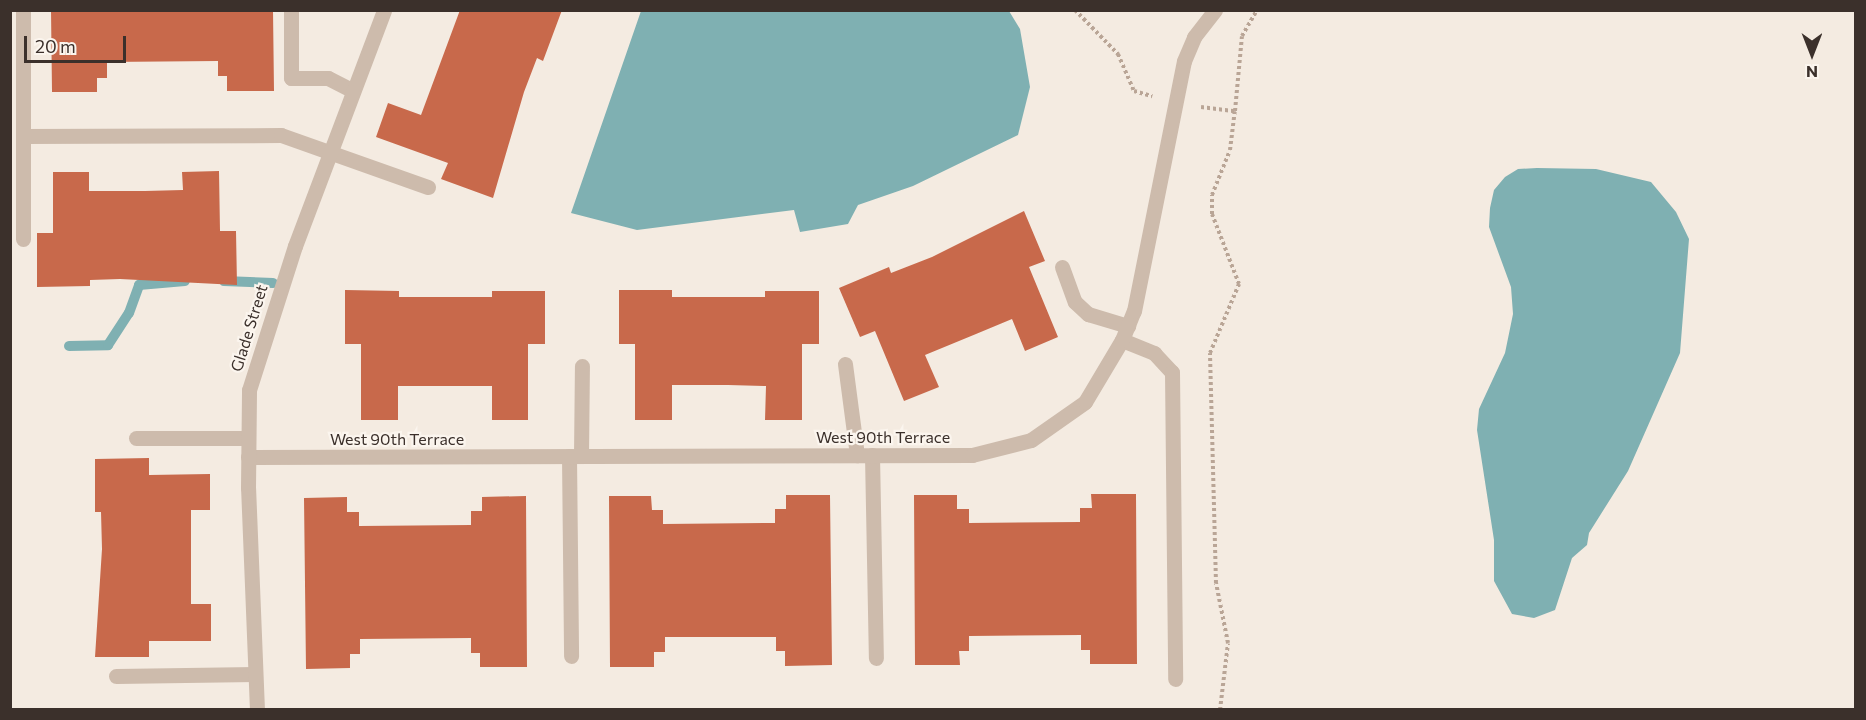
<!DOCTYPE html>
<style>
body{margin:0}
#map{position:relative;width:1866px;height:720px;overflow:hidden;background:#f4ebe1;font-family:Commissioner,sans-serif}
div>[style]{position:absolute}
.water>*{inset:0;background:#7fb0b2}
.stream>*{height:10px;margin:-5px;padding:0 5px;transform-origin:5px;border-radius:5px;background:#7fb0b2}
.building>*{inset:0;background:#c8694b}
.path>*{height:4px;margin-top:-2px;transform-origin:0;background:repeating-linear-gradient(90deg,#b9a596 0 3px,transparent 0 6px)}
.minor>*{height:15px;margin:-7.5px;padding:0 7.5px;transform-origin:7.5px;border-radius:7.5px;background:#cdbbac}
span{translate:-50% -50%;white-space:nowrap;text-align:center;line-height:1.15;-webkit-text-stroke:4.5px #fbf5ee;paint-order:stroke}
.street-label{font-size:16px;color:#3b302b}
.frame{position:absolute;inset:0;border:12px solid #3b302b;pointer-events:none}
.north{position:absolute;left:1782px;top:24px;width:60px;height:60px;-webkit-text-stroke:4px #fbf5ee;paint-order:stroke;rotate:180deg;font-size:16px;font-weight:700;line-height:24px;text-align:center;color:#3b302b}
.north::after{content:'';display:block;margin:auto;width:21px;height:27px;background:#3b302b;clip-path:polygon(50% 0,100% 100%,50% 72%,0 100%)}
.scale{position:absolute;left:24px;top:36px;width:102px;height:27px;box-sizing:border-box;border:3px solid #3b302b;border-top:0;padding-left:8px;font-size:18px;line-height:21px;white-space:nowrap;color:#3b302b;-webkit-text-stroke:4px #fbf5ee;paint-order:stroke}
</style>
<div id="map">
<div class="water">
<i style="clip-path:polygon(641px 11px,1009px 11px,1020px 29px,1030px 87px,1018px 135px,913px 186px,858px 205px,848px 224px,800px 232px,794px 210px,637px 230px,571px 213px)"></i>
<i style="clip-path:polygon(1537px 168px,1596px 169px,1651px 182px,1676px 212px,1689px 239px,1680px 353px,1628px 471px,1589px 533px,1587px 545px,1572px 558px,1555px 610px,1534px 618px,1512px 614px,1494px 581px,1494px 540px,1477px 430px,1479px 409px,1505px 353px,1513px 314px,1511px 287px,1489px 227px,1490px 208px,1494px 190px,1505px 177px,1518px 169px)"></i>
</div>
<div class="stream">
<i style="left:224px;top:281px;width:49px;rotate:2.3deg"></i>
<i style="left:69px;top:346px;width:39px;rotate:-1deg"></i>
<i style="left:108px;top:345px;width:38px;rotate:-57deg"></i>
<i style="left:129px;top:313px;width:30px;rotate:-70deg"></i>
<i style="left:139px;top:285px;width:46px;rotate:-5deg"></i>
</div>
<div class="building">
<i style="clip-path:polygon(51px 10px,273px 10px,274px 91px,227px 91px,227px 76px,218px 76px,218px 61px,107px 62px,107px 78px,97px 78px,97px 92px,52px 92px)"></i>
<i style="clip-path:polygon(460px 10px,562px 10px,543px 61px,537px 58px,524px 92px,493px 198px,441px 179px,448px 163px,376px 137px,388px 103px,421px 115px)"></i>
<i style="clip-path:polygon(219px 171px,220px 231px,236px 231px,237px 285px,120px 279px,90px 280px,90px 286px,37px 287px,37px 233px,53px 233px,53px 172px,89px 172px,89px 191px,145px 191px,183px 190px,182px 172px)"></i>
<i style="clip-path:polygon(1024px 211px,1045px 261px,1029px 267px,1058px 337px,1025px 351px,1012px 319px,976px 334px,925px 355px,939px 387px,904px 401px,875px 331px,860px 337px,839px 288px,889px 267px,891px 273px,932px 257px)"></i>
<i style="clip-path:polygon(345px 290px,399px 291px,399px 297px,492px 297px,492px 291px,545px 291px,545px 344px,528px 344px,528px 420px,492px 420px,492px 386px,398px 386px,398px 420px,361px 420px,361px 344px,345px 344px)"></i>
<i style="clip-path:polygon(619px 290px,672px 290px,672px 297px,765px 297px,765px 291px,819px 291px,819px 344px,802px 344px,802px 420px,765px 420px,766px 386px,728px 385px,672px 385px,672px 420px,635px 420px,635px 344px,619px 344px)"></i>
<i style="clip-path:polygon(149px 458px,149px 475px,210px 474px,210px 510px,191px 510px,191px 604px,211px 604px,211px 641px,149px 641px,149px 657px,95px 657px,102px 549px,101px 512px,95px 512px,95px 459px)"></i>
<i style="clip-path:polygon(1091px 494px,1136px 494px,1137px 664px,1090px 664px,1090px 650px,1081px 650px,1081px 635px,969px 636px,969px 651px,959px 651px,960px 665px,915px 665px,914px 495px,957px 495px,957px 509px,969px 509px,969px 523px,1080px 522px,1080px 508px,1092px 508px)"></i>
<i style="clip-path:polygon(786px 495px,830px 495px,832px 665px,785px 666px,785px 651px,776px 651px,776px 637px,665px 637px,665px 652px,654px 652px,654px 667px,610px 667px,609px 496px,651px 496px,652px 510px,663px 510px,663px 524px,775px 523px,775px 509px,786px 509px)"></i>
<i style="clip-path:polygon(526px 496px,527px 667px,480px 667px,480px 653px,471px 653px,471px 638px,360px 639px,360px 654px,350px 654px,350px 668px,306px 669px,304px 498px,347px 497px,347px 512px,359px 512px,359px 526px,471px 525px,471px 511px,482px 511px,482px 497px)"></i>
</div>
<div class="path">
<i style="left:1075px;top:10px;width:62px;rotate:45.7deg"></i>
<i style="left:1118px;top:54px;width:40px;rotate:66.6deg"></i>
<i style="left:1134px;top:91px;width:19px;rotate:16deg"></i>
<i style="left:1201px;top:107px;width:34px;rotate:7deg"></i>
<i style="left:1235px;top:111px;width:75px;rotate:-84.7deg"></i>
<i style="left:1242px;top:36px;width:30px;rotate:-60deg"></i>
<i style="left:1220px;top:710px;width:67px;rotate:-83.2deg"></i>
<i style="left:1228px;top:643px;width:61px;rotate:-101.3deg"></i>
<i style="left:1216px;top:583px;width:230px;rotate:-91.5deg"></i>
<i style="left:1210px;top:353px;width:75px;rotate:-67.2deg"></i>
<i style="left:1239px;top:284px;width:75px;rotate:-111.1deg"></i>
<i style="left:1212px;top:214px;width:19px;rotate:-90deg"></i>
<i style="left:1212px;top:195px;width:48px;rotate:-68.2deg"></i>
<i style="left:1230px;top:150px;width:39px;rotate:-83deg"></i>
</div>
<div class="minor">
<i style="left:291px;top:10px;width:68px;rotate:90deg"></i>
<i style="left:291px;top:78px;width:37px"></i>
<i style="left:328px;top:78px;width:28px;rotate:27deg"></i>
<i style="left:23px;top:136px;width:258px;rotate:-0.2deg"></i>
<i style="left:281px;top:135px;width:156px;rotate:19.5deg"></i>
<i style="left:23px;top:239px;width:229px;rotate:-90deg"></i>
<i style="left:1062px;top:267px;width:37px;rotate:70deg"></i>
<i style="left:1075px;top:302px;width:18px;rotate:43deg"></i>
<i style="left:1088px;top:314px;width:42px;rotate:16.7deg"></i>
<i style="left:1122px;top:340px;width:35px;rotate:22deg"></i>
<i style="left:1154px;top:353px;width:26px;rotate:47deg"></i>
<i style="left:1172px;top:372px;width:307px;rotate:89.4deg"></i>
<i style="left:845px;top:364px;width:92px;rotate:82.5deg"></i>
<i style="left:136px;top:438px;width:112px"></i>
<i style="left:872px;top:455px;width:203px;rotate:88.9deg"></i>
<i style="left:569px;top:456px;width:200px;rotate:89.4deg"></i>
<i style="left:581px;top:456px;width:90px;rotate:-89.4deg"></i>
<i style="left:248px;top:457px;width:724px;rotate:-0.16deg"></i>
<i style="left:972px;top:455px;width:61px;rotate:-14.3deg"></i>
<i style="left:1031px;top:440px;width:66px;rotate:-35.1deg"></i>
<i style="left:1085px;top:402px;width:72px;rotate:-59.2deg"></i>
<i style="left:1122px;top:340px;width:31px;rotate:-68deg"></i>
<i style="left:1134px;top:311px;width:255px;rotate:-78.7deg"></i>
<i style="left:1184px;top:61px;width:26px;rotate:-67deg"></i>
<i style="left:1194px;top:37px;width:34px;rotate:-52deg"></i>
<i style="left:116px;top:676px;width:139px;rotate:-0.8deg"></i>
<i style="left:257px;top:710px;width:222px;rotate:-92.3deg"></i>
<i style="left:248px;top:488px;width:98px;rotate:-89.4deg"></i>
<i style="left:249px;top:390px;width:151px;rotate:-72.3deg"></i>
<i style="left:295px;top:246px;width:252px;rotate:-69.3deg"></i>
</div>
<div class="street-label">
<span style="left:249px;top:328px;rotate:-73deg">Glade Street</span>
<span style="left:883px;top:437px">West 90th Terrace</span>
<span style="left:397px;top:439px">West 90th Terrace</span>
</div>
<div class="frame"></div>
<div class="north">N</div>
<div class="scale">20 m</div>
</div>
